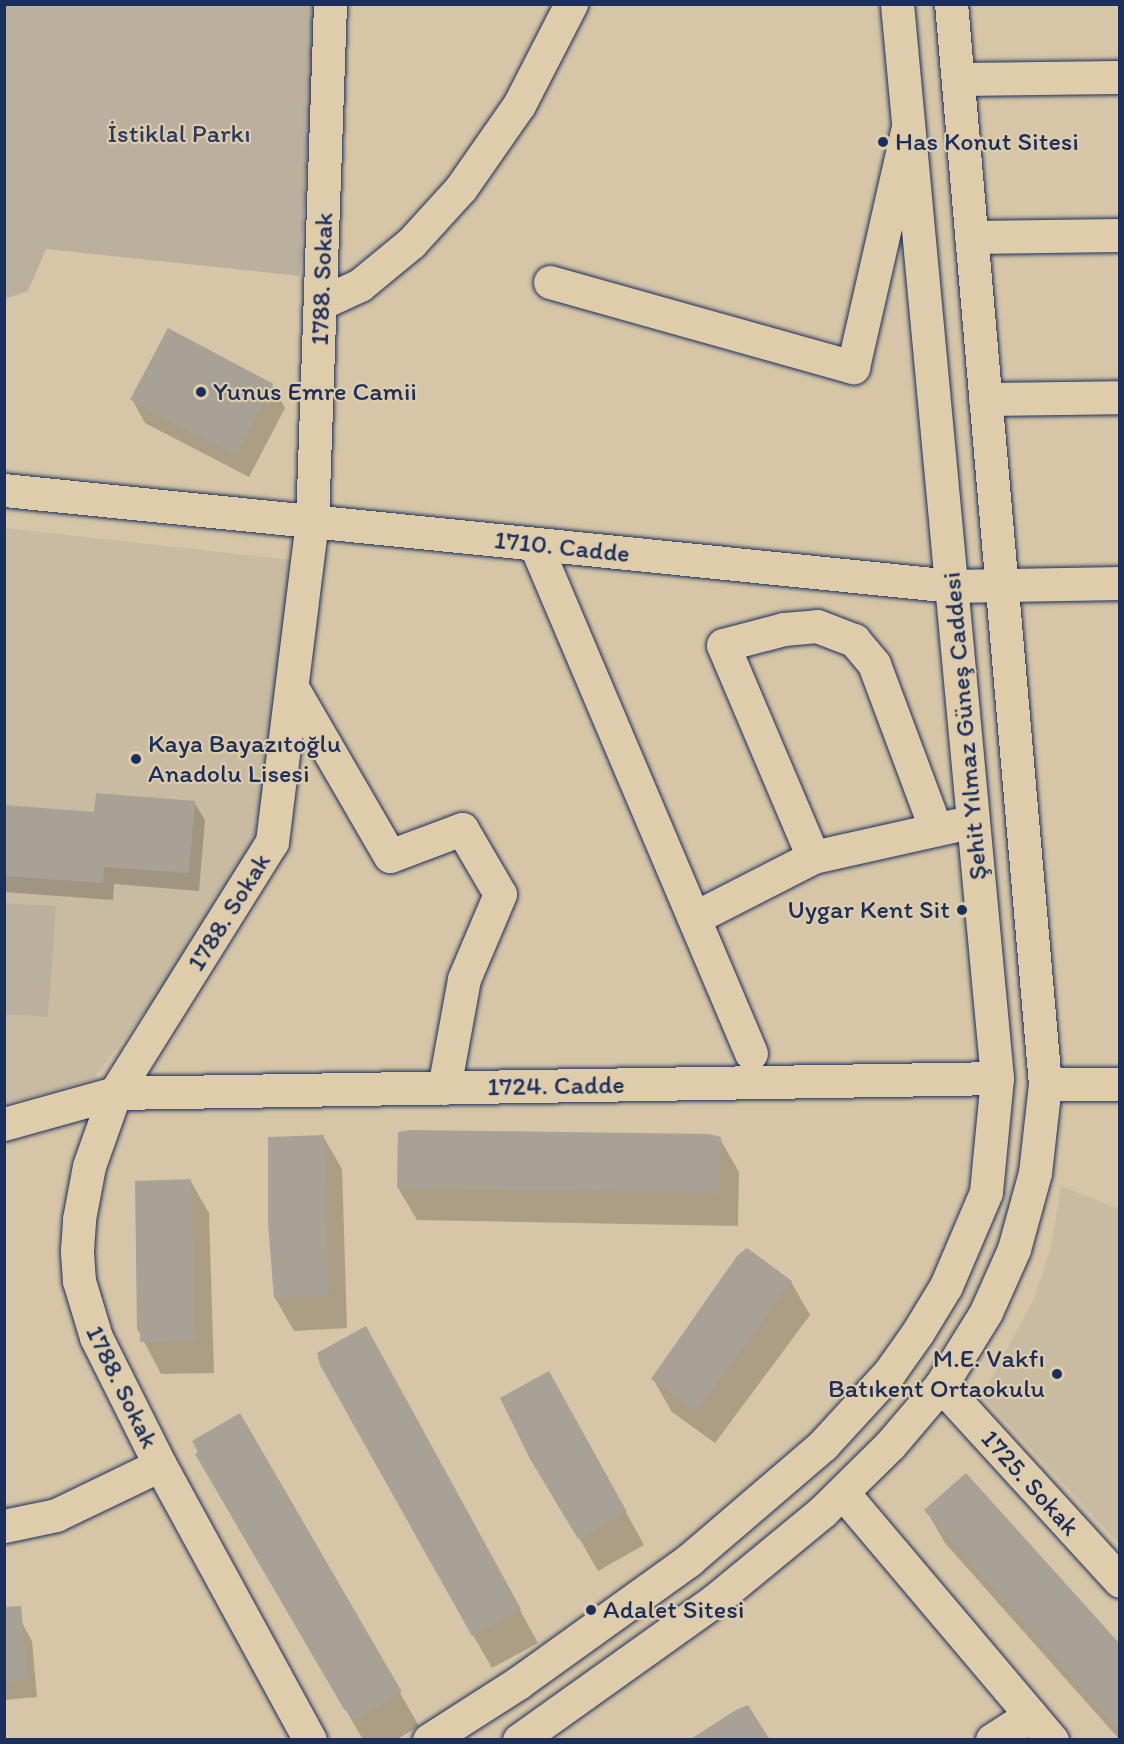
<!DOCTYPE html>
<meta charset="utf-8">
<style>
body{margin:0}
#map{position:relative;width:1124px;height:1744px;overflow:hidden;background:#d6c6a7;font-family:Itim,sans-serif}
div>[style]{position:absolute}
.built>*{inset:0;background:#c8bba2}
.green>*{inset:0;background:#bbb09d}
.shadow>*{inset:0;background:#0003}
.building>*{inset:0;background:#a8a195;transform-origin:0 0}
.roads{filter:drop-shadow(0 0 2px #1b2f5e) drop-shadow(0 0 2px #1b2f5e)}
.minor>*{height:33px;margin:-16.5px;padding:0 16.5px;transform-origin:16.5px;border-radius:16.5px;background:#deccaa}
.major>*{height:33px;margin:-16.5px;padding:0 16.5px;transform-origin:16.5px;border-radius:16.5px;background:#deccaa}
.dots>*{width:16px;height:16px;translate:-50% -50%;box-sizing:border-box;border:3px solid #deccaa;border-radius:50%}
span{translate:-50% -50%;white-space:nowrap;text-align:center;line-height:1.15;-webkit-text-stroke:4.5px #deccaa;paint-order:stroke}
.park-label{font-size:26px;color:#2b3c64}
.poi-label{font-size:26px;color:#1b2f5e}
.left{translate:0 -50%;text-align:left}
.right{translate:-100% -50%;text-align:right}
.street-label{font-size:26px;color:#1b2f5e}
.frame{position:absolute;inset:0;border:6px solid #1b2f5e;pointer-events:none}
</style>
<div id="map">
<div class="built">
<i style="clip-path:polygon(5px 528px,291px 560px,284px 672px,253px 846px,199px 942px,93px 1079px,5px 1104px)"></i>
<i style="clip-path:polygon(1061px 1186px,1119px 1209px,1119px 1544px,982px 1396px,1034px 1299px,1051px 1247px)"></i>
</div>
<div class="green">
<i style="clip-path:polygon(4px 5px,316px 5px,300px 276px,46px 249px,28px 291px,5px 299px)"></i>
<i style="clip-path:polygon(4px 903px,56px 906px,48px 1017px,5px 1014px)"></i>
</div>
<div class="shadow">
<i style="clip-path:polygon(272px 385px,285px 408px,249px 477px,145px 423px,132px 399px)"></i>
<i style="clip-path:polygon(194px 802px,205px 820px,199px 891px,114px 884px,113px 900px,4px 892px,4px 807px,96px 814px)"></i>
<i style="clip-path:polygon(323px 1136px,342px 1169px,347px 1328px,294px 1331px,275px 1298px)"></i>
<i style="clip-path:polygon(720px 1139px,739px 1172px,738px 1226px,417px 1220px,398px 1188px)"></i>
<i style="clip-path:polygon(190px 1180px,209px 1213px,214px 1373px,161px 1374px,138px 1330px)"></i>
<i style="clip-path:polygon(791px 1282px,810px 1315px,715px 1443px,672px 1412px,653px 1379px)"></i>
<i style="clip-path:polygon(384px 1361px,538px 1643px,492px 1668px,473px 1635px)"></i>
<i style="clip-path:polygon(567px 1405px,644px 1545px,598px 1571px,579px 1538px)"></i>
<i style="clip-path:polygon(240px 1415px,419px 1726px,396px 1740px,363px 1740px,194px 1442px)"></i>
<i style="clip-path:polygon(966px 1475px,1120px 1647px,1120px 1740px,945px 1543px,926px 1510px)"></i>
<i style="clip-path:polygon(22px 1623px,32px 1641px,37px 1697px,4px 1700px,4px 1625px)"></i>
</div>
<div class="building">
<i style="left:168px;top:328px;width:119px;height:81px;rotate:28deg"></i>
<i style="clip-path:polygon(96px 793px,195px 801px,189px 873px,104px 867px,103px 883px,4px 876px,4px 805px,94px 812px)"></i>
<i style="clip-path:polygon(410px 1130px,709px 1134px,721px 1137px,720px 1193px,397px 1188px,398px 1132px)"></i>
<i style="clip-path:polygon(324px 1135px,329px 1296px,274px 1298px,268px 1223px,268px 1137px)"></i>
<i style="clip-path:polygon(191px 1179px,196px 1340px,140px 1342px,140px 1330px,137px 1330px,135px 1181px)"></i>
<i style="clip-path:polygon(747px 1248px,792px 1281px,696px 1411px,651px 1379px,737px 1256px)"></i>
<i style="clip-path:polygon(366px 1326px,521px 1609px,472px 1636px,320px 1365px,317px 1353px)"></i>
<i style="clip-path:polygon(549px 1371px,627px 1512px,578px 1539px,530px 1459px,500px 1398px)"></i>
<i style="clip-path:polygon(240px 1413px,402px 1692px,354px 1720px,348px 1709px,345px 1711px,195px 1454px,198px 1452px,192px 1441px)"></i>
<i style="clip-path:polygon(966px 1473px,1119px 1643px,1119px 1732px,924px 1510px)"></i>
<i style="clip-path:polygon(21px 1606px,28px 1679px,4px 1682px,4px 1607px)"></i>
<i style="clip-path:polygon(748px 1705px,770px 1740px,689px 1740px,736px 1710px)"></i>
</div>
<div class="roads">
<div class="minor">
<i style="left:958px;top:79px;width:162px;rotate:-0.7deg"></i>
<i style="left:971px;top:237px;width:149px;rotate:-0.8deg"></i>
<i style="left:550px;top:282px;width:315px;rotate:15.7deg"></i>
<i style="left:853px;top:367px;width:242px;rotate:-77.1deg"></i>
<i style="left:321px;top:303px;width:43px;rotate:-24.8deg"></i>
<i style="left:360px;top:285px;width:66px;rotate:-39.5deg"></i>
<i style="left:411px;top:243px;width:74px;rotate:-47.7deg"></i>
<i style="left:461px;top:188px;width:101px;rotate:-55.1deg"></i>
<i style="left:519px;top:105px;width:114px;rotate:-62.8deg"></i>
<i style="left:985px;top:399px;width:135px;rotate:-0.8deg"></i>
<i style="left:4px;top:490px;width:953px;rotate:5.78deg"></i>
<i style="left:952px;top:586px;width:168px;rotate:-1deg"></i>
<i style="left:535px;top:544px;width:553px;rotate:67.01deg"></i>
<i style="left:293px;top:689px;width:193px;rotate:59.9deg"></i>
<i style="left:390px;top:856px;width:77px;rotate:-20.6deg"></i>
<i style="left:462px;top:829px;width:75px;rotate:59.7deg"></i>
<i style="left:500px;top:894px;width:92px;rotate:113deg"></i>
<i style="left:464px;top:979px;width:111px;rotate:100.4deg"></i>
<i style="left:813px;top:857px;width:230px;rotate:-113deg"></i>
<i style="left:723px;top:645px;width:63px;rotate:-14.7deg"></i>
<i style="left:784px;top:629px;width:33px;rotate:-5deg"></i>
<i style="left:817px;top:626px;width:40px;rotate:21deg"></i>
<i style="left:854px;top:640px;width:31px;rotate:50deg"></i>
<i style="left:874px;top:664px;width:174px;rotate:69.5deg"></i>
<i style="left:694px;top:918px;width:134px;rotate:-27.1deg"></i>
<i style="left:813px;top:857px;width:147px;rotate:-12.6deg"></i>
<i style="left:1045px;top:1084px;width:75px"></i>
<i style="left:4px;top:1124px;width:115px;rotate:-15.6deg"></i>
<i style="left:115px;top:1093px;width:882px;rotate:-0.97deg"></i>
<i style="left:941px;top:1385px;width:265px;rotate:47.6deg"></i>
<i style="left:843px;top:1493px;width:324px;rotate:49.8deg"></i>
<i style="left:4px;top:1526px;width:53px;rotate:-11.9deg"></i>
<i style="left:56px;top:1515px;width:115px;rotate:-25.7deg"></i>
<i style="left:310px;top:1740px;width:313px;rotate:-118.6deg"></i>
<i style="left:160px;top:1465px;width:143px;rotate:-116.6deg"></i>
<i style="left:96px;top:1337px;width:59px;rotate:-106.9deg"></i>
<i style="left:79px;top:1281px;width:31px;rotate:-94deg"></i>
<i style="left:77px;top:1250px;width:31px;rotate:-86deg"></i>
<i style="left:79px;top:1219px;width:54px;rotate:-79.3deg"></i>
<i style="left:89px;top:1166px;width:77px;rotate:-70.4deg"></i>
<i style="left:115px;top:1093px;width:296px;rotate:-58deg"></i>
<i style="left:272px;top:842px;width:322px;rotate:-82.9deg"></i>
<i style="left:312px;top:522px;width:518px;rotate:-88.01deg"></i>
<i style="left:992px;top:1740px;width:46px;rotate:-32.7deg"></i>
</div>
<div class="major">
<i style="left:429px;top:1740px;width:106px;rotate:-32.6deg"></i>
<i style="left:518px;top:1683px;width:211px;rotate:-35.7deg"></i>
<i style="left:689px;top:1560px;width:177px;rotate:-40.6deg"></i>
<i style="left:823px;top:1445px;width:98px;rotate:-47.5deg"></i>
<i style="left:889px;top:1373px;width:50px;rotate:-54.7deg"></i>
<i style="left:918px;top:1332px;width:54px;rotate:-58.7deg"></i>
<i style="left:946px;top:1286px;width:102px;rotate:-66.9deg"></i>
<i style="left:986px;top:1192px;width:115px;rotate:-84.5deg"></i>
<i style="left:997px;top:1078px;width:1079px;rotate:-95.32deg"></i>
<i style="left:519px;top:1740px;width:239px;rotate:-35.5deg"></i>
<i style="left:714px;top:1601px;width:140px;rotate:-39.5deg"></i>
<i style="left:822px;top:1512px;width:95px;rotate:-44.6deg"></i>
<i style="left:890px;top:1445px;width:79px;rotate:-49.6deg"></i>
<i style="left:941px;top:1385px;width:86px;rotate:-58.3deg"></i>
<i style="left:986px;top:1312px;width:69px;rotate:-66deg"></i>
<i style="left:1014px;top:1249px;width:79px;rotate:-74.6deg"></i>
<i style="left:1035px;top:1173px;width:90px;rotate:-83.6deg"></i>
<i style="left:1045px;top:1084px;width:1084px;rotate:-94.97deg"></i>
</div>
</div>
<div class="dots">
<i style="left:883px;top:142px;background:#1b2f5e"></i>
<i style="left:201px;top:392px;background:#1b2f5e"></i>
<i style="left:136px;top:759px;background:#1b2f5e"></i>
<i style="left:962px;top:910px;background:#1b2f5e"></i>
<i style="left:1057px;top:1374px;background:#1b2f5e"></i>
<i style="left:591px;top:1610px;background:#1b2f5e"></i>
</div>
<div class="park-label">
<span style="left:179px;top:134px">İstiklal Parkı</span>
</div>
<div class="poi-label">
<span class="left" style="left:895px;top:142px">Has Konut Sitesi</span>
<span class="left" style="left:213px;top:392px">Yunus Emre Camii</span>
<span class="left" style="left:148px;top:759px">Kaya Bayazıtoğlu<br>Anadolu Lisesi</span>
<span class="right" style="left:950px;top:910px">Uygar Kent Sit</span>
<span class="right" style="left:1045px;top:1374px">M.E. Vakfı<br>Batıkent Ortaokulu</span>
<span class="left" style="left:603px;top:1610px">Adalet Sitesi</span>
</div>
<div class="street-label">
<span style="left:322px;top:279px;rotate:-88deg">1788. Sokak</span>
<span style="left:562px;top:547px;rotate:6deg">1710. Cadde</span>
<span style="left:965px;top:726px;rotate:-95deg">Şehit Yılmaz Güneş Caddesi</span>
<span style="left:229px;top:912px;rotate:-58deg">1788. Sokak</span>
<span style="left:556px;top:1086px;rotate:-1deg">1724. Cadde</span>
<span style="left:122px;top:1387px;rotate:64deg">1788. Sokak</span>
<span style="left:1030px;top:1483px;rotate:48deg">1725. Sokak</span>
</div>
<div class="frame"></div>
</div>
